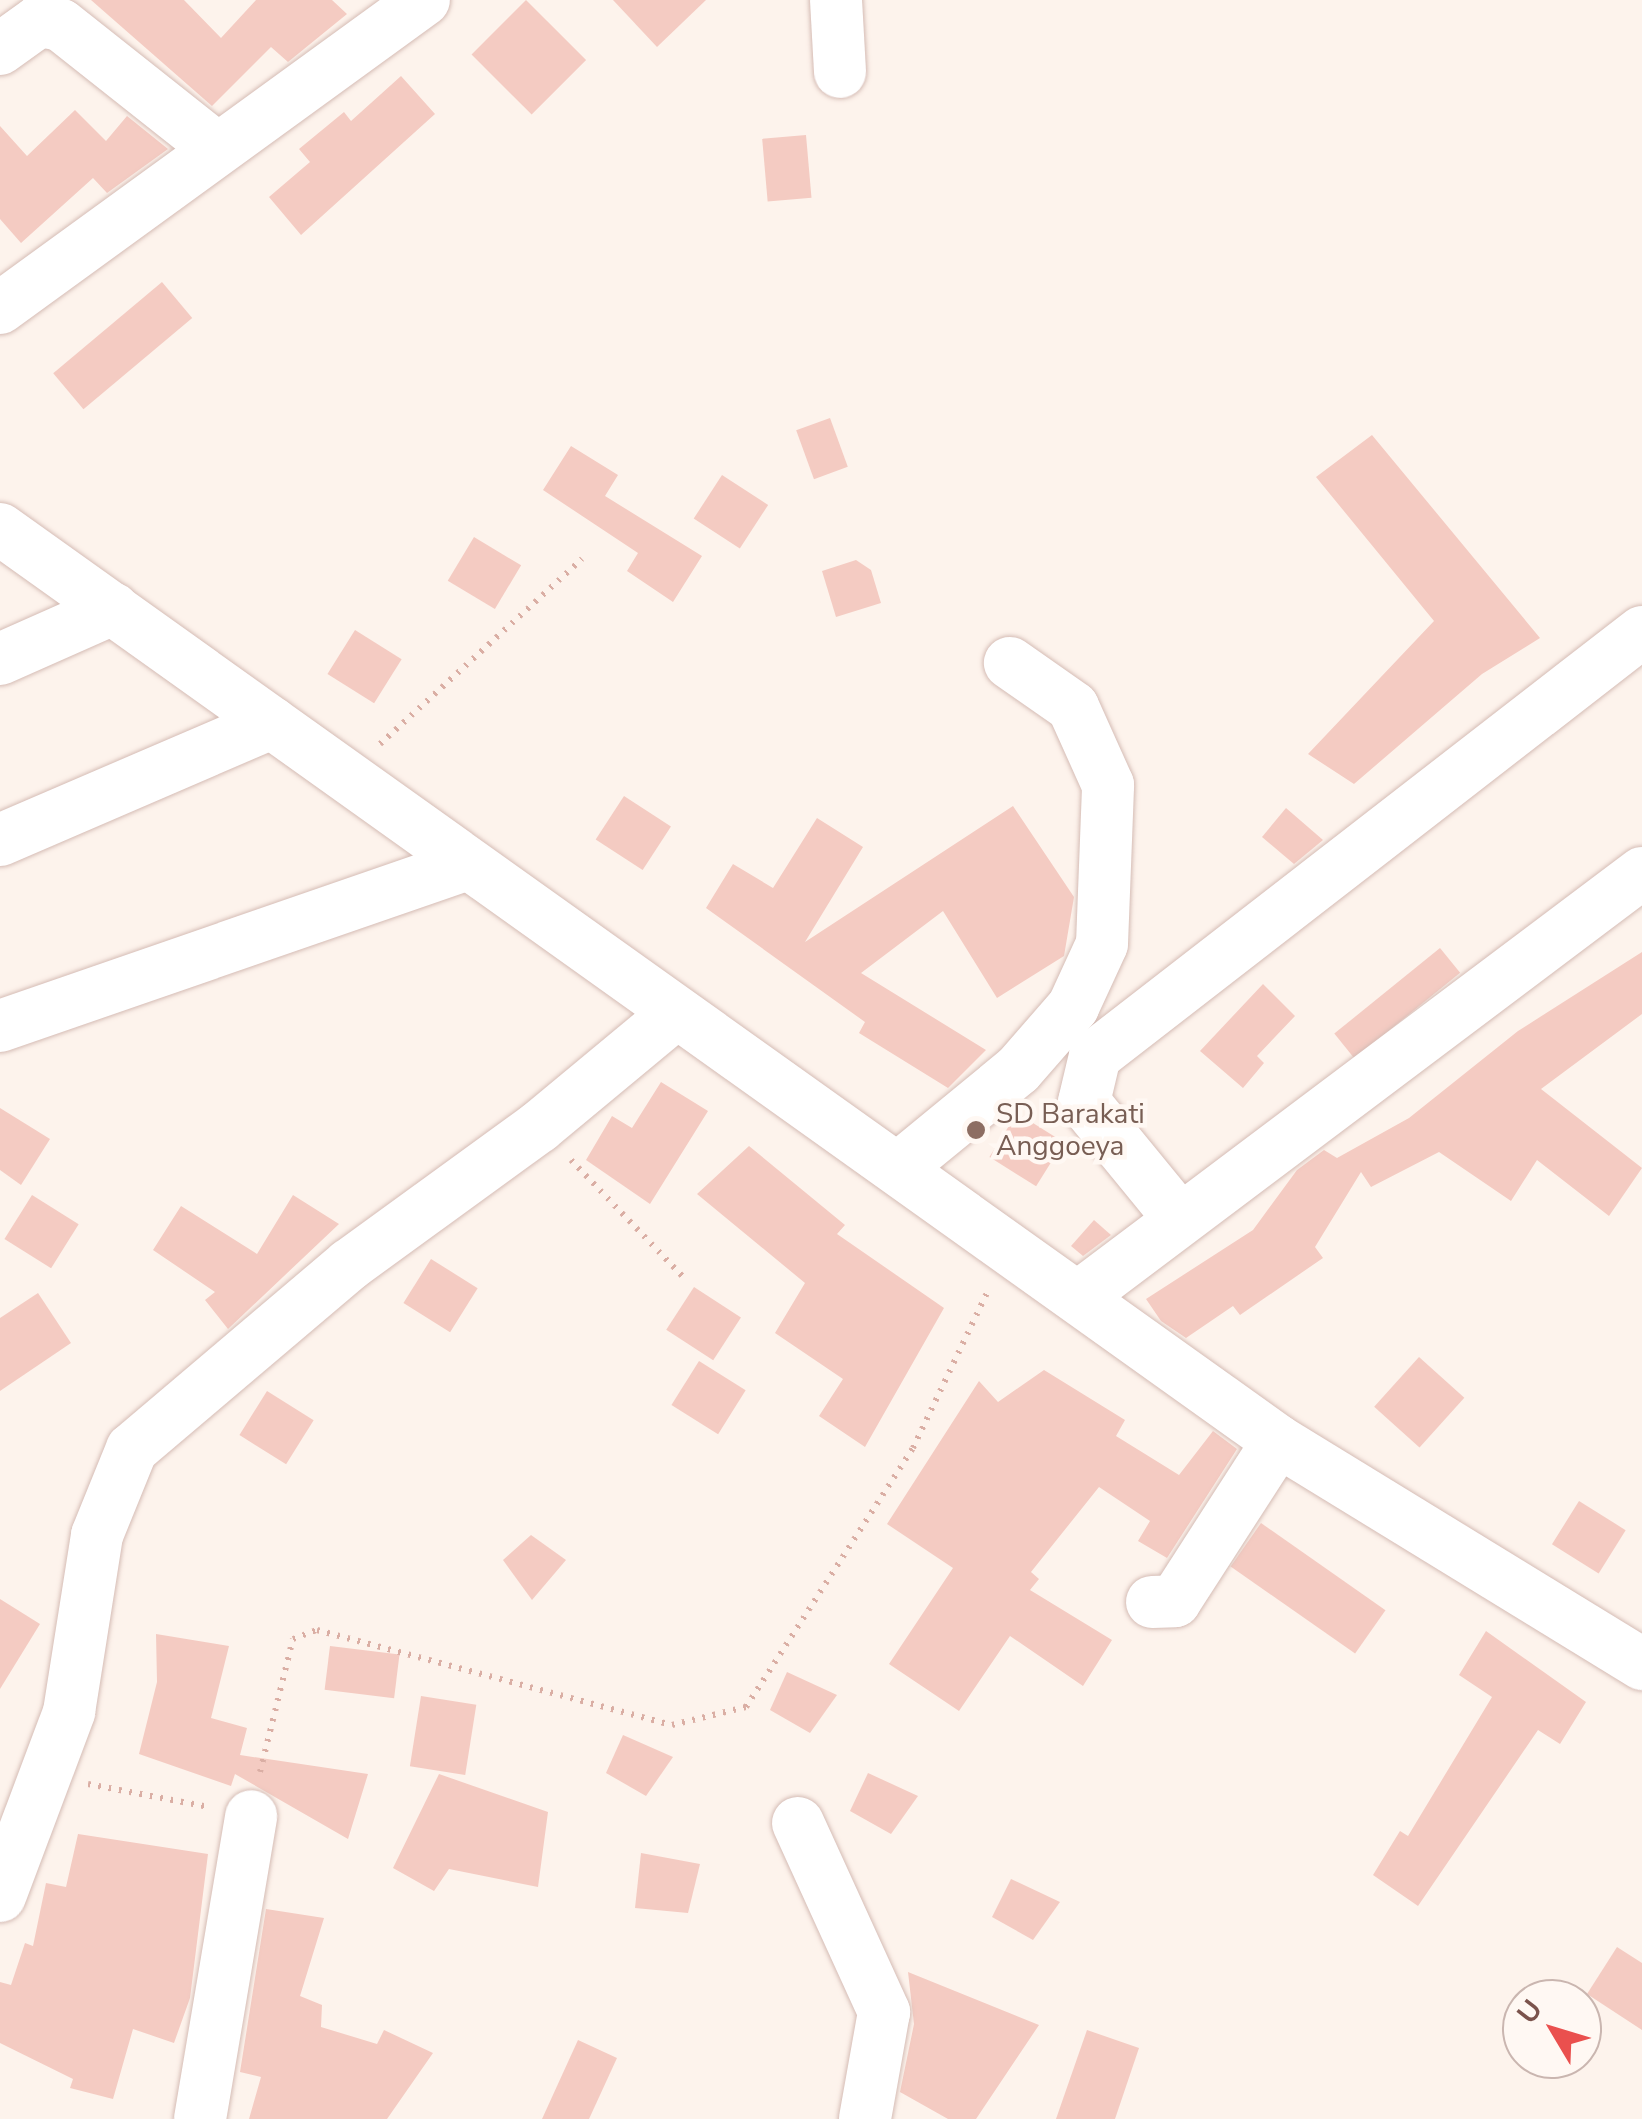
<!DOCTYPE html>
<style>
body{margin:0}
#map{position:relative;width:1642px;height:2119px;overflow:hidden;background:#fdf3ec;font-family:"Nunito Sans",sans-serif}
div>[style]{position:absolute}
.building>*{inset:0;background:#f4cbc2;transform-origin:0 0}
.path>*{height:6px;margin-top:-3px;transform-origin:0;background:repeating-linear-gradient(90deg,#daaea4 0 2.5px,transparent 0 10.5px)}
.roads{filter:drop-shadow(0 0 2px #d5bcb5) drop-shadow(0 0 2px #d5bcb5)}
.minor>*{height:52px;margin:-26px;padding:0 26px;transform-origin:26px;border-radius:26px;background:#fff}
.dots>*{width:28px;height:28px;translate:-50% -50%;box-sizing:border-box;border:5px solid #fff8f3;border-radius:50%}
span{translate:-50% -50%;white-space:nowrap;text-align:center;line-height:1.15;-webkit-text-stroke:9px #fff8f3;paint-order:stroke}
.education-label{font-size:28px;color:#785e54}
.left{translate:0 -50%;text-align:left}
.north{position:absolute;left:1502px;top:1979px;width:100px;height:100px;box-sizing:border-box;background:#fff8f3;border:2px solid #cab6b0;border-radius:50%;rotate:308deg;font-size:28px;font-weight:700;line-height:40px;text-align:center;color:#7b534c}
.north::after{content:'';display:block;margin:auto;width:35px;height:45px;background:#ea504e;clip-path:polygon(50% 0,100% 100%,50% 72%,0 100%)}
</style>
<div id="map">
<div class="building">
<i style="clip-path:polygon(91px 0,184px 0,221px 38px,256px 0,332px 0,347px 14px,288px 62px,271px 47px,212px 106px)"></i>
<i style="left:526px;top:0;width:85px;height:77px;rotate:45deg"></i>
<i style="clip-path:polygon(613px 0,706px 0,657px 47px)"></i>
<i style="clip-path:polygon(401px 76px,435px 114px,301px 235px,269px 197px,310px 162px,299px 149px,344px 112px,351px 121px)"></i>
<i style="clip-path:polygon(75px 110px,106px 141px,127px 116px,168px 149px,107px 193px,93px 178px,21px 243px,0 219px,0 126px,27px 156px)"></i>
<i style="left:806px;top:135px;width:63px;height:44px;rotate:85deg"></i>
<i style="left:162px;top:282px;width:47px;height:142px;rotate:50deg"></i>
<i style="left:830px;top:418px;width:52px;height:36px;rotate:70deg"></i>
<i style="clip-path:polygon(1372px 435px,1540px 638px,1482px 674px,1354px 784px,1308px 754px,1434px 621px,1316px 477px)"></i>
<i style="clip-path:polygon(571px 446px,618px 475px,605px 496px,702px 556px,673px 602px,627px 571px,638px 553px,543px 490px)"></i>
<i style="left:722px;top:475px;width:55px;height:52px;rotate:33deg"></i>
<i style="left:474px;top:537px;width:55px;height:51px;rotate:31deg"></i>
<i style="clip-path:polygon(856px 560px,871px 570px,881px 603px,836px 617px,822px 571px)"></i>
<i style="left:355px;top:630px;width:55px;height:52px;rotate:32deg"></i>
<i style="left:624px;top:796px;width:56px;height:52px;rotate:33deg"></i>
<i style="clip-path:polygon(1013px 806px,1074px 897px,1064px 956px,997px 998px,943px 911px,861px 973px,986px 1050px,948px 1088px,859px 1033px,865px 1022px,706px 908px,733px 864px,773px 888px,817px 818px,863px 847px,805px 942px)"></i>
<i style="clip-path:polygon(1286px 808px,1323px 840px,1294px 864px,1262px 837px)"></i>
<i style="left:1440px;top:948px;width:32px;height:136px;rotate:51deg"></i>
<i style="clip-path:polygon(1642px 952px,1642px 1014px,1541px 1089px,1642px 1168px,1609px 1216px,1537px 1160px,1511px 1201px,1439px 1152px,1371px 1187px,1361px 1172px,1315px 1247px,1323px 1258px,1240px 1315px,1233px 1306px,1186px 1338px,1161px 1321px,1146px 1299px,1253px 1230px,1297px 1170px,1324px 1150px,1337px 1158px,1409px 1118px,1518px 1031px)"></i>
<i style="clip-path:polygon(1263px 984px,1295px 1016px,1257px 1056px,1264px 1063px,1243px 1088px,1200px 1051px)"></i>
<i style="clip-path:polygon(661px 1082px,708px 1111px,650px 1204px,586px 1160px,612px 1116px,632px 1128px)"></i>
<i style="clip-path:polygon(0 1108px,50px 1139px,21px 1185px,0 1170px)"></i>
<i style="left:1017px;top:1113px;width:55px;height:52px;rotate:32deg"></i>
<i style="clip-path:polygon(749px 1146px,845px 1225px,837px 1234px,944px 1308px,865px 1447px,819px 1416px,843px 1379px,775px 1333px,805px 1283px,697px 1194px)"></i>
<i style="left:32px;top:1195px;width:55px;height:52px;rotate:32deg"></i>
<i style="clip-path:polygon(293px 1195px,339px 1224px,228px 1329px,205px 1300px,215px 1292px,153px 1250px,181px 1206px,257px 1254px)"></i>
<i style="clip-path:polygon(1094px 1220px,1111px 1235px,1083px 1256px,1071px 1246px)"></i>
<i style="left:431px;top:1259px;width:55px;height:52px;rotate:32deg"></i>
<i style="left:694px;top:1287px;width:56px;height:51px;rotate:33deg"></i>
<i style="clip-path:polygon(38px 1293px,71px 1343px,0 1391px,0 1318px)"></i>
<i style="left:1419px;top:1357px;width:61px;height:67px;rotate:42deg"></i>
<i style="left:699px;top:1361px;width:55px;height:52px;rotate:32deg"></i>
<i style="clip-path:polygon(1044px 1370px,1125px 1420px,1116px 1436px,1179px 1475px,1213px 1431px,1237px 1449px,1167px 1558px,1138px 1541px,1150px 1521px,1099px 1487px,1031px 1572px,1039px 1579px,1030px 1590px,1112px 1640px,1083px 1686px,1010px 1636px,959px 1711px,889px 1664px,953px 1568px,887px 1524px,979px 1381px,998px 1402px)"></i>
<i style="left:267px;top:1391px;width:55px;height:52px;rotate:32deg"></i>
<i style="left:1579px;top:1501px;width:55px;height:51px;rotate:32deg"></i>
<i style="left:1261px;top:1523px;width:152px;height:53px;rotate:35deg"></i>
<i style="clip-path:polygon(531px 1535px,566px 1560px,532px 1600px,503px 1560px)"></i>
<i style="clip-path:polygon(0 1599px,40px 1624px,0 1689px)"></i>
<i style="clip-path:polygon(1486px 1631px,1586px 1702px,1560px 1744px,1538px 1730px,1418px 1906px,1373px 1875px,1400px 1831px,1408px 1836px,1492px 1697px,1459px 1675px)"></i>
<i style="clip-path:polygon(156px 1634px,229px 1646px,211px 1718px,247px 1728px,240px 1755px,368px 1774px,348px 1839px,235px 1774px,231px 1786px,139px 1754px,157px 1682px)"></i>
<i style="left:330px;top:1646px;width:70px;height:44px;rotate:7deg"></i>
<i style="clip-path:polygon(787px 1672px,837px 1695px,810px 1733px,770px 1710px)"></i>
<i style="left:421px;top:1696px;width:56px;height:71px;rotate:9deg"></i>
<i style="clip-path:polygon(623px 1735px,673px 1757px,646px 1796px,606px 1773px)"></i>
<i style="clip-path:polygon(868px 1773px,918px 1796px,891px 1834px,850px 1811px)"></i>
<i style="clip-path:polygon(439px 1774px,548px 1812px,538px 1887px,449px 1869px,434px 1891px,393px 1868px)"></i>
<i style="clip-path:polygon(78px 1834px,208px 1854px,190px 1998px,174px 2043px,133px 2029px,113px 2099px,70px 2088px,73px 2079px,0 2043px,0 1982px,11px 1985px,25px 1943px,33px 1946px,46px 1883px,66px 1887px)"></i>
<i style="clip-path:polygon(641px 1853px,700px 1864px,688px 1913px,635px 1908px)"></i>
<i style="clip-path:polygon(1011px 1879px,1060px 1902px,1033px 1940px,992px 1917px)"></i>
<i style="clip-path:polygon(266px 1909px,324px 1918px,300px 1996px,322px 2005px,321px 2027px,377px 2044px,384px 2030px,433px 2053px,387px 2119px,249px 2119px,261px 2077px,240px 2072px)"></i>
<i style="clip-path:polygon(1617px 1947px,1642px 1963px,1642px 2030px,1587px 1994px)"></i>
<i style="clip-path:polygon(908px 1972px,1039px 2025px,976px 2119px,948px 2119px,900px 2092px,914px 2024px)"></i>
<i style="clip-path:polygon(1087px 2030px,1139px 2048px,1115px 2119px,1056px 2119px)"></i>
<i style="clip-path:polygon(578px 2040px,617px 2058px,589px 2119px,542px 2119px)"></i>
</div>
<div class="path">
<i style="left:380px;top:744px;width:274px;rotate:-42.5deg"></i>
<i style="left:571px;top:1160px;width:165px;rotate:46.2deg"></i>
<i style="left:260px;top:1772px;width:137px;rotate:-76.1deg"></i>
<i style="left:293px;top:1639px;width:26px;rotate:-21deg"></i>
<i style="left:317px;top:1630px;width:367px;rotate:15deg"></i>
<i style="left:672px;top:1725px;width:76px;rotate:-13.7deg"></i>
<i style="left:746px;top:1707px;width:308px;rotate:-57.2deg"></i>
<i style="left:913px;top:1448px;width:176px;rotate:-64.5deg"></i>
<i style="left:88px;top:1784px;width:123px;rotate:10.8deg"></i>
</div>
<div class="roads">
<div class="minor">
<i style="left:836px;top:0;width:72px;rotate:86.8deg"></i>
<i style="left:0;top:49px;width:48px;rotate:-35.7deg"></i>
<i style="left:39px;top:21px;width:22px;rotate:10deg"></i>
<i style="left:61px;top:25px;width:198px;rotate:38.4deg"></i>
<i style="left:0;top:308px;width:524px;rotate:-36deg"></i>
<i style="left:0;top:529px;width:1570px;rotate:35.51deg"></i>
<i style="left:1278px;top:1441px;width:427px;rotate:31.5deg"></i>
<i style="left:0;top:659px;width:124px;rotate:-23.9deg"></i>
<i style="left:0;top:840px;width:296px;rotate:-23.3deg"></i>
<i style="left:0;top:1026px;width:495px;rotate:-19.1deg"></i>
<i style="left:901px;top:1166px;width:151px;rotate:-39.4deg"></i>
<i style="left:1018px;top:1070px;width:84px;rotate:-48.9deg"></i>
<i style="left:1073px;top:1007px;width:69px;rotate:-65.3deg"></i>
<i style="left:1102px;top:944px;width:159px;rotate:-87.8deg"></i>
<i style="left:1108px;top:785px;width:85px;rotate:-114.2deg"></i>
<i style="left:1073px;top:707px;width:77px;rotate:-145.1deg"></i>
<i style="left:1179px;top:1218px;width:150px;rotate:-129.3deg"></i>
<i style="left:1084px;top:1102px;width:47px;rotate:-76.6deg"></i>
<i style="left:1095px;top:1056px;width:692px;rotate:-37.78deg"></i>
<i style="left:1081px;top:1295px;width:702px;rotate:-36.95deg"></i>
<i style="left:1152px;top:1602px;width:23px;rotate:-2deg"></i>
<i style="left:1175px;top:1601px;width:190px;rotate:-57.2deg"></i>
<i style="left:798px;top:1823px;width:208px;rotate:65.5deg"></i>
<i style="left:884px;top:2012px;width:109px;rotate:100.1deg"></i>
<i style="left:0;top:1896px;width:197px;rotate:-69.4deg"></i>
<i style="left:69px;top:1712px;width:179px;rotate:-81deg"></i>
<i style="left:97px;top:1535px;width:93px;rotate:-67.9deg"></i>
<i style="left:132px;top:1449px;width:285px;rotate:-40.3deg"></i>
<i style="left:349px;top:1265px;width:235px;rotate:-36deg"></i>
<i style="left:539px;top:1127px;width:177px;rotate:-39.7deg"></i>
<i style="left:200px;top:2119px;width:307px;rotate:-80.4deg"></i>
</div>
</div>
<div class="dots">
<i style="left:976px;top:1130px;background:#8d6e63"></i>
</div>
<div class="education-label">
<span class="left" style="left:996px;top:1130px">SD Barakati<br>Anggoeya</span>
</div>
<div class="north">U</div>
</div>
